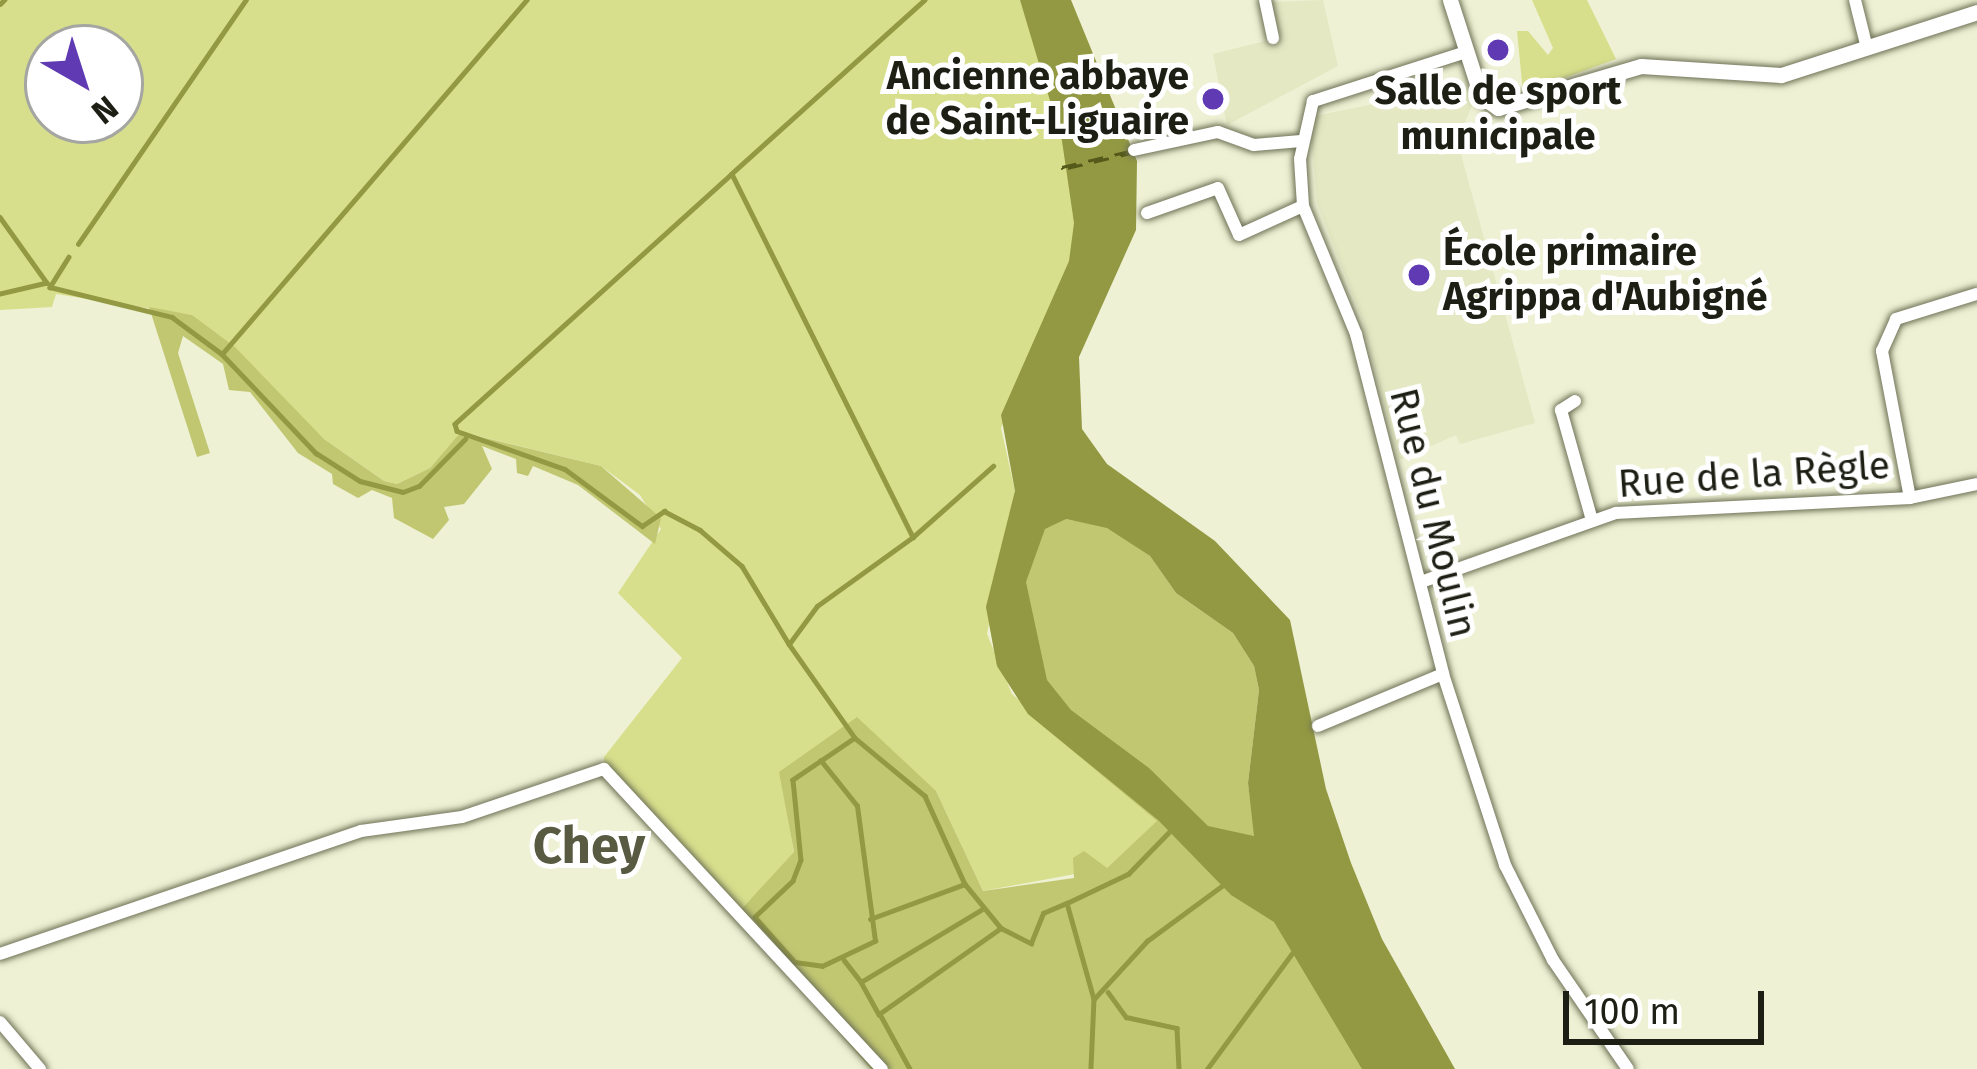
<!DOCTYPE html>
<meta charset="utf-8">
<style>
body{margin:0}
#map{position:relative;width:1977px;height:1069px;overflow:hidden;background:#eef1d3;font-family:"Fira Sans",sans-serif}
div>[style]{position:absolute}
.built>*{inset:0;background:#e4e8c3}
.green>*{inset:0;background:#d8df8c}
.forest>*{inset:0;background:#c1c771}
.water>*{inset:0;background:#939942}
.stream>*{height:4.5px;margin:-2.25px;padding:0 2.25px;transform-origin:2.25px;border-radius:2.25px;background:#939942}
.ferry>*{height:3px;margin-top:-1.5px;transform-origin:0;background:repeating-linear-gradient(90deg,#555919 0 15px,transparent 0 27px)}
.roads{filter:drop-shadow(0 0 3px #6f7257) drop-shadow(0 0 3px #6f7257)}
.minor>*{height:12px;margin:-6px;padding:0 6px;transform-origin:6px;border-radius:6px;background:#fff}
.tertiary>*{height:15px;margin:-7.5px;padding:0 7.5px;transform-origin:7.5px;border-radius:7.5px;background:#fff}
.dots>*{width:33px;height:33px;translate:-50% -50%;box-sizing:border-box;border:6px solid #fff;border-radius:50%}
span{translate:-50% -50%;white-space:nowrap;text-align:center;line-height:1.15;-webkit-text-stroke:10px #fff;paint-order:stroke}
.poi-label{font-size:39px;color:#1d1e14;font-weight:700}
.right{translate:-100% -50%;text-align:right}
.left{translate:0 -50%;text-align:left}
.street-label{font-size:39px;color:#1d1e14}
.district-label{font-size:51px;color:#585b41;font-weight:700}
.north{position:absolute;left:24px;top:24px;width:120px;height:120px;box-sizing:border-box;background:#fff;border:3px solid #a5a5a1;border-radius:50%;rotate:141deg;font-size:33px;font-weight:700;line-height:48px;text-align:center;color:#1d1e14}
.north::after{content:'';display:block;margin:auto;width:42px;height:54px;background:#603ab2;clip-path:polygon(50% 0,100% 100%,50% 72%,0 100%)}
.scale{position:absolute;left:1563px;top:991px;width:201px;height:54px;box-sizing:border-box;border:6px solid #1d1e14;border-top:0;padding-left:15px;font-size:36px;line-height:42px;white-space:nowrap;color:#1d1e14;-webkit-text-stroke:9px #fff;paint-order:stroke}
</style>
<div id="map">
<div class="built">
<i style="clip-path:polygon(1323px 0,1338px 66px,1227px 125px,1213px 54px,1281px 37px,1272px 2px)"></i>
<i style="clip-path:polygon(1467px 85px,1472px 106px,1457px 140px,1535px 423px,1460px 444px,1456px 435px,1399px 460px,1362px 319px,1317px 203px,1311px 134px,1315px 116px)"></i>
</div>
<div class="green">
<i style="clip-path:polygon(evenodd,0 0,1020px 0,1093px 212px,1001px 428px,1015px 491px,987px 634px,1012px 694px,1158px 821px,1107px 868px,983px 891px,936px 791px,780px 772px,794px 853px,736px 915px,604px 775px,604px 757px,682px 658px,618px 593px,661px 529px,640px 495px,601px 466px,462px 432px,430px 468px,397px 484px,384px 481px,324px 439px,192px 315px,56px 294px,52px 307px,0 310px,0 0,48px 48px,120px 48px,120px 120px,48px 120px,48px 48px)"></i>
<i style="clip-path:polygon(1532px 0,1587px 0,1616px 59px,1523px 93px,1517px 31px,1528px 31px,1548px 55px,1553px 48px)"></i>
</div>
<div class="forest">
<i style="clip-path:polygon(149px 307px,192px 315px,235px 347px,324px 439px,384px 481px,397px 484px,430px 468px,461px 432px,601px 466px,661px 518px,655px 544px,578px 485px,533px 466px,528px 476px,517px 473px,516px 459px,482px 446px,492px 469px,464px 504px,444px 507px,449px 520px,433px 539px,394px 518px,392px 498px,372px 490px,358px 498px,333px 484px,332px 474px,298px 453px,250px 392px,229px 390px,223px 364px,183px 336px,178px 353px,210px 453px,197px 457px)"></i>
<i style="clip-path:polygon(1015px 491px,1066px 519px,1107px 527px,1150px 556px,1176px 593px,1233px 633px,1254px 666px,1259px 690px,1248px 783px,1255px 836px,1379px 1069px,871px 1069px,736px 915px,794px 852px,779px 772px,857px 717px,936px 791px,983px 891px,1074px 878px,1073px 858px,1084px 851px,1107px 868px,1157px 821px,1028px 714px,997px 666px,986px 607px)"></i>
</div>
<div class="water">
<i style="clip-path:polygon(evenodd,1020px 0,1071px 0,1137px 161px,1136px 230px,1079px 357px,1082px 429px,1107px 464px,1215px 541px,1290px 620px,1326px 789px,1351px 863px,1382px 939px,1455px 1069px,1362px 1069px,1274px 922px,1231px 895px,1158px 820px,1028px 714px,997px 666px,986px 607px,1015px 491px,1001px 415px,1069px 261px,1074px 223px,1062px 141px,1020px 0,1066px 519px,1107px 528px,1150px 556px,1176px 593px,1233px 633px,1254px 666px,1259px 690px,1248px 783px,1254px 836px,1208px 826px,1149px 768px,1071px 710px,1047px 680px,1026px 582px,1045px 529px,1066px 519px)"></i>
</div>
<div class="stream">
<i style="left:925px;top:0;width:260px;rotate:138deg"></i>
<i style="left:732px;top:174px;width:406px;rotate:63.5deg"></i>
<i style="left:913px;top:537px;width:107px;rotate:-41.6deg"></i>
<i style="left:0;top:4px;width:6px;rotate:-45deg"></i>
<i style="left:732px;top:174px;width:373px;rotate:137.9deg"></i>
<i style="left:455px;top:424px;width:7px;rotate:74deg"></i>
<i style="left:457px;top:431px;width:114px;rotate:19.4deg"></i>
<i style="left:565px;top:469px;width:96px;rotate:36.5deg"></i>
<i style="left:642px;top:526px;width:27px;rotate:-34deg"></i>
<i style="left:664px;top:511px;width:41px;rotate:27.8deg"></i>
<i style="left:700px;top:530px;width:55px;rotate:40.6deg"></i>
<i style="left:742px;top:566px;width:91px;rotate:58.9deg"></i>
<i style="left:789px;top:644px;width:47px;rotate:-53.6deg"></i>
<i style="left:817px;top:606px;width:118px;rotate:-35.7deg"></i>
<i style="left:0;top:217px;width:81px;rotate:54.5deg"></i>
<i style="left:47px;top:283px;width:48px;rotate:166.8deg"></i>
<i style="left:78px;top:244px;width:296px;rotate:-55.5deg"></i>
<i style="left:69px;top:257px;width:36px;rotate:122deg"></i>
<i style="left:50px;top:287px;width:126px;rotate:13.8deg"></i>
<i style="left:172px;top:317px;width:62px;rotate:36.5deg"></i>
<i style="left:222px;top:354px;width:137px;rotate:46.5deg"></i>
<i style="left:316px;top:453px;width:52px;rotate:32.5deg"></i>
<i style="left:360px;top:481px;width:44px;rotate:14.3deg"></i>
<i style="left:403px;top:492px;width:17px;rotate:-21deg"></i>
<i style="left:419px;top:486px;width:66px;rotate:-45.6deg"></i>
<i style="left:222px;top:354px;width:467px;rotate:-49.3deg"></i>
<i style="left:789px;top:644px;width:115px;rotate:54.9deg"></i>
<i style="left:855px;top:738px;width:41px;rotate:145.9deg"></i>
<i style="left:821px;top:761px;width:34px;rotate:146deg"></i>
<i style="left:793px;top:780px;width:80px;rotate:84.3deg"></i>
<i style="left:801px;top:860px;width:22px;rotate:111deg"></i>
<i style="left:793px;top:881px;width:52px;rotate:136.5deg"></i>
<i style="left:755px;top:917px;width:60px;rotate:48.4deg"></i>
<i style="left:795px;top:962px;width:27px;rotate:8deg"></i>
<i style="left:822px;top:966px;width:59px;rotate:-25.3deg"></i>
<i style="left:875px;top:941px;width:136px;rotate:-97.6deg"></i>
<i style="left:857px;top:806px;width:58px;rotate:-128.7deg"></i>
<i style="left:855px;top:738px;width:91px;rotate:39.6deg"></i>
<i style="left:925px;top:796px;width:97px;rotate:65.6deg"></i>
<i style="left:965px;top:884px;width:57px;rotate:50.7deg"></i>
<i style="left:1001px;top:928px;width:34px;rotate:27deg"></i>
<i style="left:1031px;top:943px;width:32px;rotate:-68deg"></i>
<i style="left:1043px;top:913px;width:26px;rotate:-23deg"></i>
<i style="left:1067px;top:903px;width:100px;rotate:74.3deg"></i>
<i style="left:1094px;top:999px;width:70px;rotate:92.5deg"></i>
<i style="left:1067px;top:903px;width:68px;rotate:-25.4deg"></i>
<i style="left:1128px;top:874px;width:64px;rotate:-45.6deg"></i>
<i style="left:870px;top:919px;width:101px;rotate:-20.2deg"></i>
<i style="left:844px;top:960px;width:28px;rotate:52deg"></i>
<i style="left:861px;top:982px;width:140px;rotate:-31deg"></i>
<i style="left:861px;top:982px;width:37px;rotate:61deg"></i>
<i style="left:879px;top:1014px;width:149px;rotate:-35.2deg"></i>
<i style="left:1108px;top:992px;width:31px;rotate:54deg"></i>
<i style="left:1126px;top:1017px;width:52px;rotate:12.2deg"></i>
<i style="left:1177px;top:1028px;width:41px;rotate:87.2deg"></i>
<i style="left:1094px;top:999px;width:79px;rotate:-47.6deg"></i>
<i style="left:1147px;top:941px;width:99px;rotate:-36.4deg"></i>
<i style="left:881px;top:1016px;width:60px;rotate:61.3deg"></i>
<i style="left:1207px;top:1069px;width:149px;rotate:-53.7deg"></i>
</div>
<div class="ferry">
<i style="left:1134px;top:150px;width:2px;rotate:63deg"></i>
<i style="left:1135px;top:152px;width:74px;rotate:166.7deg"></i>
<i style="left:1063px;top:169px;width:2px;rotate:-117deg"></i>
<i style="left:1062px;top:167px;width:74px;rotate:-13.3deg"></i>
</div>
<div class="roads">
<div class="minor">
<i style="left:1265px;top:0;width:39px;rotate:78deg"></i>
<i style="left:1855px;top:0;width:45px;rotate:76deg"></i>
<i style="left:1466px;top:52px;width:161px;rotate:162.2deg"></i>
<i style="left:1313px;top:101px;width:59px;rotate:102.6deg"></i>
<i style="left:1300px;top:159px;width:47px;rotate:86.3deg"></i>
<i style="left:1303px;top:206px;width:139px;rotate:67.5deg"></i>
<i style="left:1356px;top:334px;width:351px;rotate:75.6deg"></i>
<i style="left:1443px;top:674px;width:201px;rotate:72deg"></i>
<i style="left:1505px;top:865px;width:106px;rotate:63.2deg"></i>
<i style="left:1553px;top:960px;width:132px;rotate:55.5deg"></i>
<i style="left:1134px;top:150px;width:86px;rotate:-12.1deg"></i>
<i style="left:1218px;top:132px;width:38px;rotate:20deg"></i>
<i style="left:1254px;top:145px;width:47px;rotate:-4.9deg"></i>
<i style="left:1147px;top:213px;width:75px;rotate:-19.4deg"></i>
<i style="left:1218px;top:188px;width:51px;rotate:65.9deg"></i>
<i style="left:1239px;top:235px;width:70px;rotate:-24.4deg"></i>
<i style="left:1575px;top:401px;width:17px;rotate:147deg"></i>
<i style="left:1561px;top:410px;width:111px;rotate:74.3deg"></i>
<i style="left:1910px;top:498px;width:68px;rotate:-11.8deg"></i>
<i style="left:1421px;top:582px;width:207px;rotate:-19.5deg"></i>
<i style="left:1616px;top:513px;width:294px;rotate:-2.9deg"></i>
<i style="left:1910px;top:498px;width:150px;rotate:-100.8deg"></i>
<i style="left:1882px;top:351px;width:35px;rotate:-66deg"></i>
<i style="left:1896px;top:319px;width:85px;rotate:-17.2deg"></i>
<i style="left:1318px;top:726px;width:135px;rotate:-22.6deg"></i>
<i style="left:0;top:954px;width:381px;rotate:-18.8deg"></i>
<i style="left:361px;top:831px;width:102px;rotate:-7.9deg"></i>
<i style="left:462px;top:817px;width:150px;rotate:-18.7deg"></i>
<i style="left:604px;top:769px;width:409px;rotate:47.2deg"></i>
<i style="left:0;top:1022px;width:62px;rotate:49.6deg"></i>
</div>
<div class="tertiary">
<i style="left:1450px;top:0;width:101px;rotate:72.1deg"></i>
<i style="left:1481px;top:96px;width:21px;rotate:35deg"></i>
<i style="left:1498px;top:108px;width:149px;rotate:-16.4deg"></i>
<i style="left:1641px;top:66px;width:140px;rotate:3.7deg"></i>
<i style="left:1781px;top:75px;width:206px;rotate:-17.8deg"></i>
</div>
</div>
<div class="dots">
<i style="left:1498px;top:50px;background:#603ab2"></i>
<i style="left:1213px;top:99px;background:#603ab2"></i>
<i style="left:1419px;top:275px;background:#603ab2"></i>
</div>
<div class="poi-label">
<span class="right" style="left:1189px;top:99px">Ancienne abbaye<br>de Saint-Liguaire</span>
<span style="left:1498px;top:114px">Salle de sport<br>municipale</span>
<span class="left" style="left:1443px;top:275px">École primaire<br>Agrippa d'Aubigné</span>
</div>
<div class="street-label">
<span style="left:1754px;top:475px;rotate:-4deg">Rue de la Règle</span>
<span style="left:1433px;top:513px;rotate:76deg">Rue du Moulin</span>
</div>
<div class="district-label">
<span style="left:589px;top:846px">Chey</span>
</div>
<div class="north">N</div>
<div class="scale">100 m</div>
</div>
